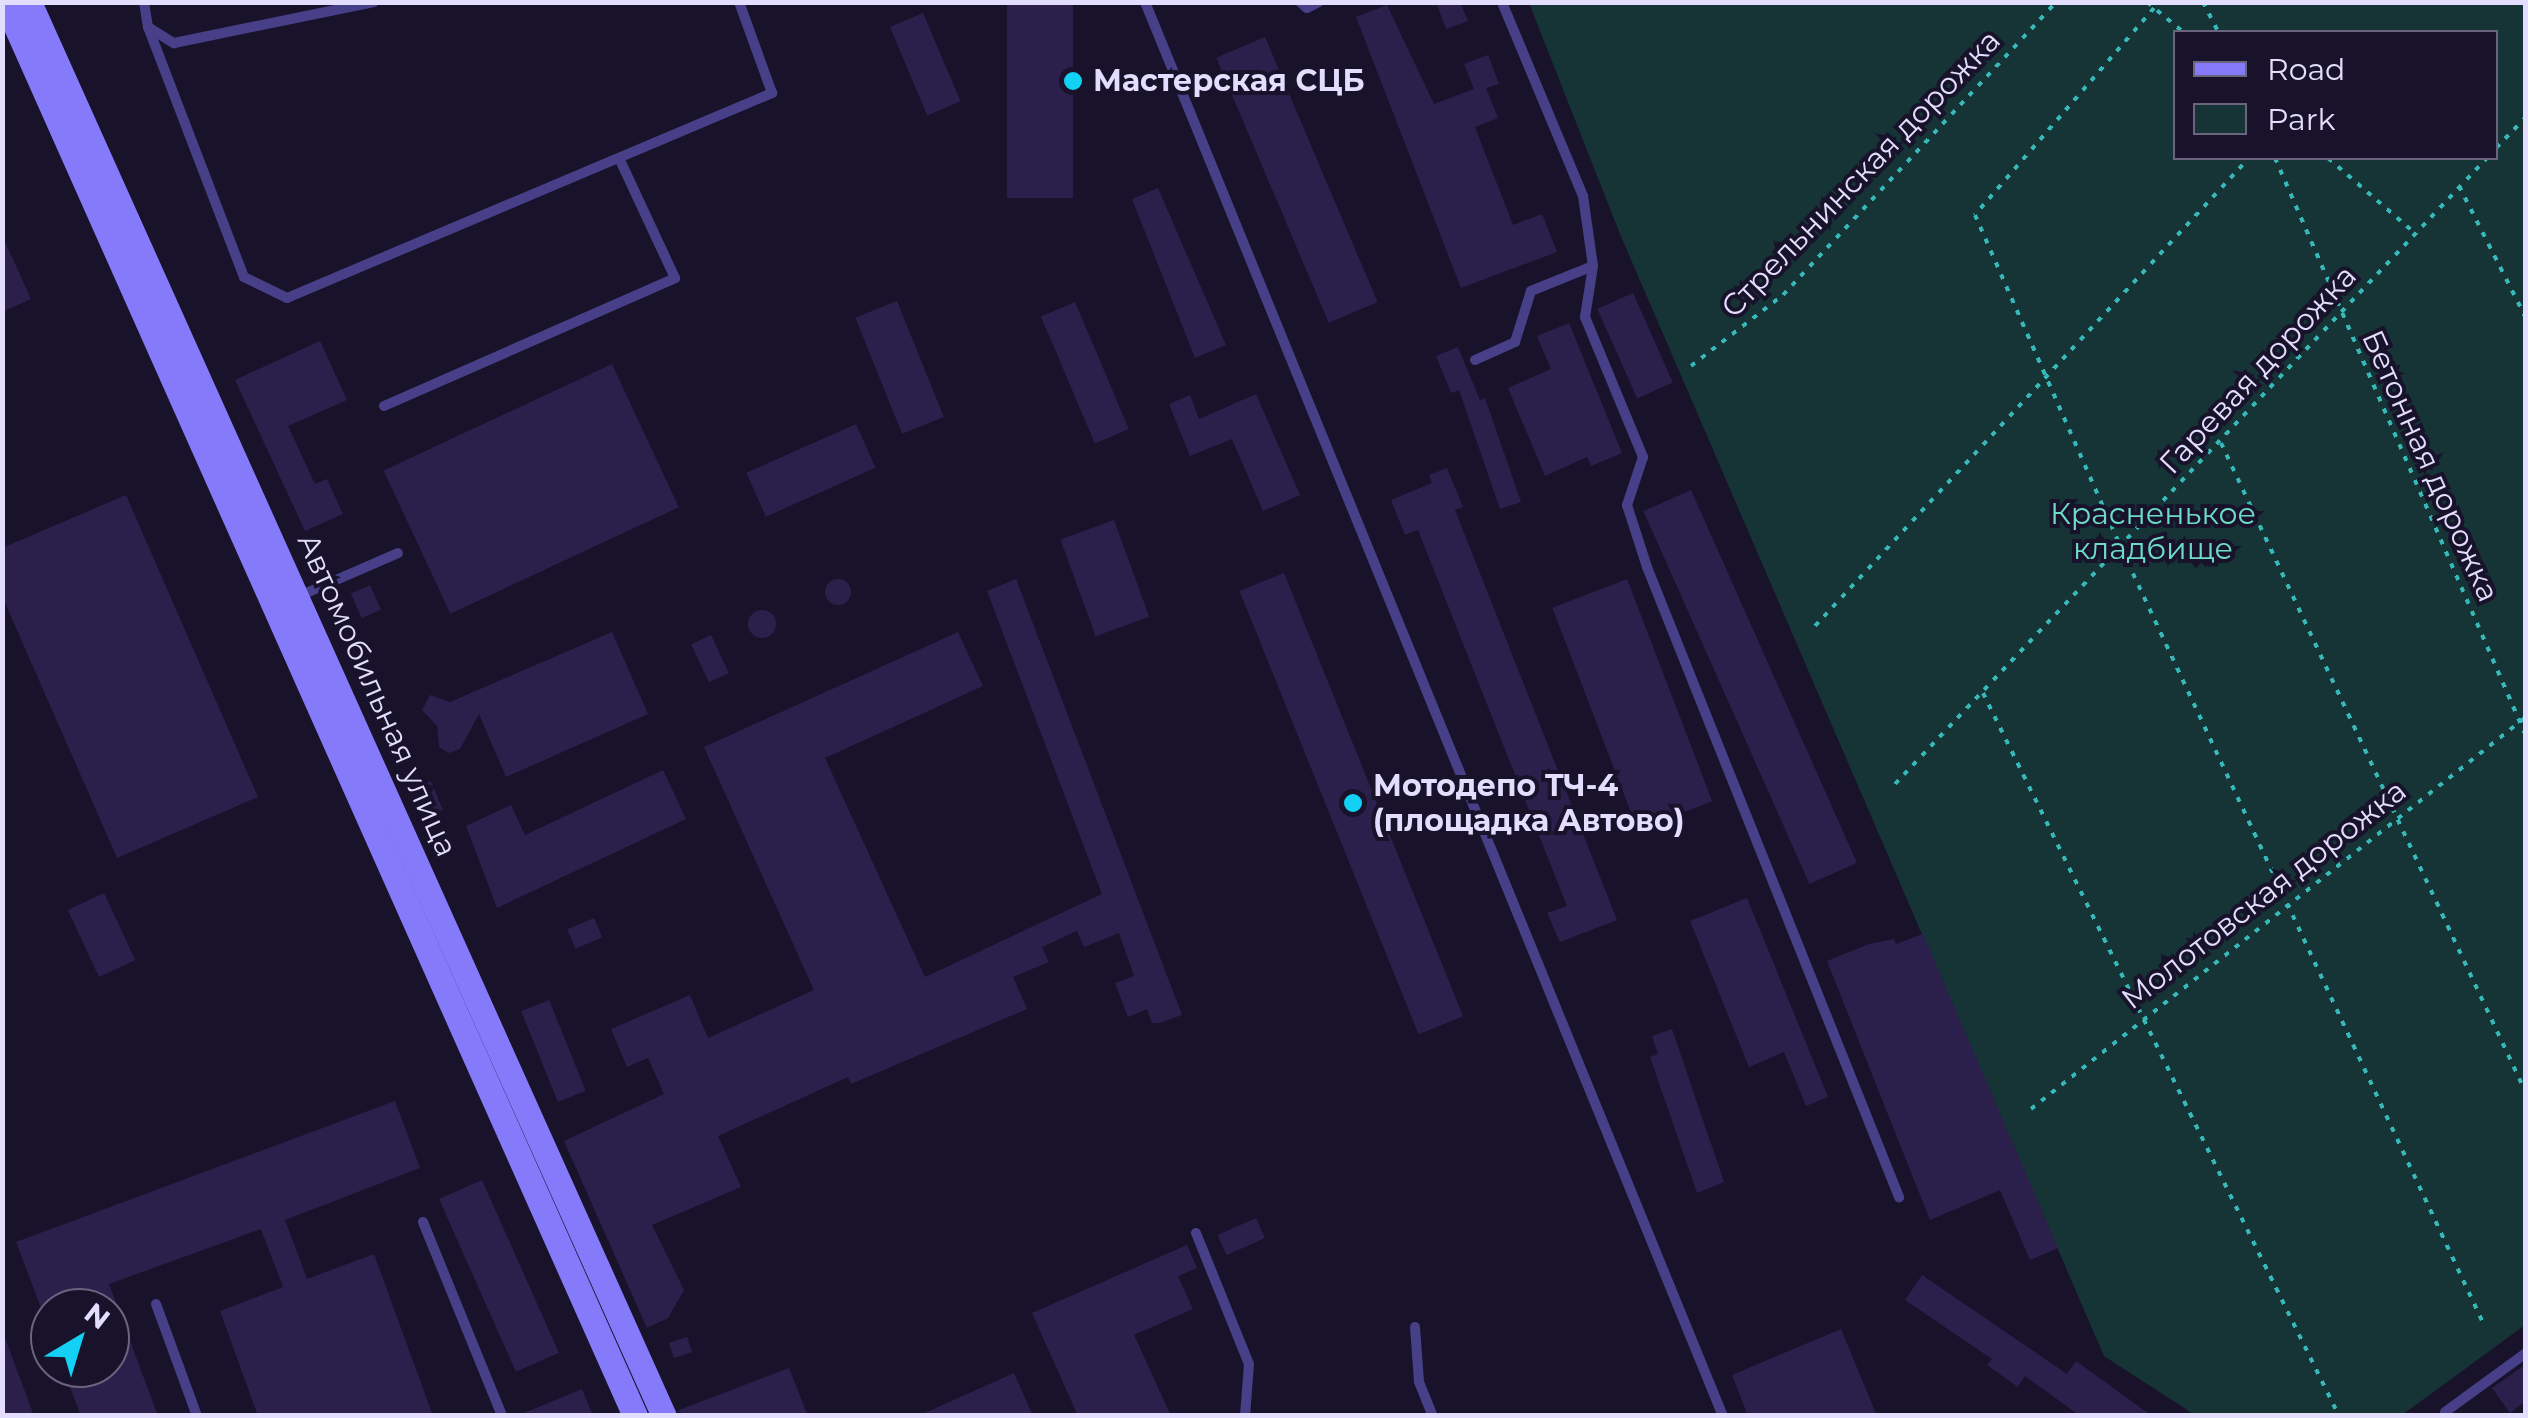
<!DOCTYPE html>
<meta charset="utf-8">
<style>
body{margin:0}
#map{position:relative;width:2528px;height:1418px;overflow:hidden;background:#18132b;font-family:Montserrat,sans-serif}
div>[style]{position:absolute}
.green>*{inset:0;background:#163435}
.building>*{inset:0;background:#2b1f4c;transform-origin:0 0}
.round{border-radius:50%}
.path>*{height:4px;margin-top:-2px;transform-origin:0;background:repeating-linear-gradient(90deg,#37b9b9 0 5px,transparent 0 13px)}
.service>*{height:10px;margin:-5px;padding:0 5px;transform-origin:5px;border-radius:5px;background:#474088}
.secondary>*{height:25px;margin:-12.5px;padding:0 12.5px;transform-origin:12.5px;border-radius:12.5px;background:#857af9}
.dots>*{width:28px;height:28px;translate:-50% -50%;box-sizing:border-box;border:5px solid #18132b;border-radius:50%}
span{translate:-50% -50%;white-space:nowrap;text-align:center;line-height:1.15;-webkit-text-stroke:8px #18132b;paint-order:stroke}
.poi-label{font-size:30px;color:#e4defe;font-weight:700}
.left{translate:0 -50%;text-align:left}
.street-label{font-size:30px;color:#e4defe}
.park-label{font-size:30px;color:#6cdcc7}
.frame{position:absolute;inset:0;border:5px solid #e4defe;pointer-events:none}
.legend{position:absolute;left:2173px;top:30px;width:325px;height:130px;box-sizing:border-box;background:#18132b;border:2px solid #6a647f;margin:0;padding:12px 18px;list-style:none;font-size:30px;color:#e4defe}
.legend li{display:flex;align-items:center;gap:20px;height:50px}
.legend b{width:50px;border:2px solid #6a647f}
.north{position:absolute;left:30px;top:1288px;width:100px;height:100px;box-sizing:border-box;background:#18132b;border:2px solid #6a647f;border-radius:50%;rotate:38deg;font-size:28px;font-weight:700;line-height:40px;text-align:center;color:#e4defe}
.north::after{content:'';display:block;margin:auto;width:35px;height:45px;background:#13d0f5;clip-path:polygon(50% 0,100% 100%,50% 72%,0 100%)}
</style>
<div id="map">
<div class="green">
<i style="clip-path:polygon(evenodd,1529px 3px,2525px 3px,2525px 1325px,2402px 1415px,2195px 1415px,2104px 1356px,1620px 234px,1529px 3px,2176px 32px,2496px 32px,2496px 158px,2176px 158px,2176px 32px)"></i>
</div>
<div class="building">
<i style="left:1007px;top:2px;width:66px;height:196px"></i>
<i style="clip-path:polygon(1436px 2px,1460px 2px,1468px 21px,1446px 29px)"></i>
<i style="clip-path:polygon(1387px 5px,1434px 104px,1474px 89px,1464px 64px,1488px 55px,1499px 84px,1486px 88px,1498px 118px,1475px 127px,1513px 225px,1542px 214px,1557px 252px,1461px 288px,1356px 17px)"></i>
<i style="left:923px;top:13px;width:96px;height:36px;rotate:67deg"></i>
<i style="left:1265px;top:37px;width:288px;height:53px;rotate:67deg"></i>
<i style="clip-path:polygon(1158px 188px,1226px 345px,1195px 358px,1132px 199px)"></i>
<i style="clip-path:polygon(2px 235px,31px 299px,2px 312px)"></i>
<i style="left:1633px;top:293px;width:98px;height:39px;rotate:66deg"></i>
<i style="left:897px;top:301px;width:125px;height:45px;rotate:68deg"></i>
<i style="left:1075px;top:302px;width:138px;height:37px;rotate:67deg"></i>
<i style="clip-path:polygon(1569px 323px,1622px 453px,1591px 466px,1587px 457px,1545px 476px,1508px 388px,1551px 369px,1537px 336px)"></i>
<i style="clip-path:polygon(320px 341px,347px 400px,288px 426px,315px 484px,327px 479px,343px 514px,305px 531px,235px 380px)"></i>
<i style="clip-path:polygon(1458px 347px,1480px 400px,1485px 398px,1521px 502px,1500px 509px,1459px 390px,1451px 393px,1436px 356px)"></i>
<i style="left:612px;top:364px;width:158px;height:252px;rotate:65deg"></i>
<i style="clip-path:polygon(1256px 394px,1300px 495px,1263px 511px,1232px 439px,1190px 456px,1169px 404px,1190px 395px,1199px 419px)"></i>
<i style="left:856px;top:424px;width:48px;height:120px;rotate:66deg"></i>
<i style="clip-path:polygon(1447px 468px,1463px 507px,1455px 510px,1617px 920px,1560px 942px,1547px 913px,1567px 906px,1418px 530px,1405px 535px,1391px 500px,1432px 483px,1429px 475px)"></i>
<i style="left:1691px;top:490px;width:408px;height:52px;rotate:66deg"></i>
<i style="clip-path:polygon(126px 495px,258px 797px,117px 858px,2px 596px,2px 548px)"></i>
<i style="left:1114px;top:520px;width:103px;height:57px;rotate:70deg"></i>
<i style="left:1284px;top:573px;width:478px;height:48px;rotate:68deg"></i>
<i style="clip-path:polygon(1016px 579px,1182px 1015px,1159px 1023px,1152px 1023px,1147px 1009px,1128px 1017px,1115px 983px,1134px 976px,1119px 933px,1084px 947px,1077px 931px,1042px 947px,1049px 962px,1013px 977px,1027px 1009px,851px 1084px,848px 1077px,718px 1136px,741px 1187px,652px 1225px,684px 1290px,668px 1318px,647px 1328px,564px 1141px,664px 1094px,648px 1058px,627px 1067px,611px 1029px,690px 995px,708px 1038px,814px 990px,704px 747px,958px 632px,983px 686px,825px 758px,925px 977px,1102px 894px,987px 591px)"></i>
<i style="left:1627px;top:579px;width:238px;height:80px;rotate:69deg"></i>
<i class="round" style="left:825px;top:579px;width:26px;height:26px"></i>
<i style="left:370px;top:585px;width:27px;height:21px;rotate:66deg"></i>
<i class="round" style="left:748px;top:610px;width:28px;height:28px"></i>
<i style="clip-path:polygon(612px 632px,648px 714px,506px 777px,479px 714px,460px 749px,449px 753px,439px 747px,437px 726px,422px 710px,430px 695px,450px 702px)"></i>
<i style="left:711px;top:635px;width:42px;height:22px;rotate:65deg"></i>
<i style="clip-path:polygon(663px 770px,686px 819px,497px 908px,466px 826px,511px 805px,525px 835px)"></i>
<i style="left:431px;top:781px;width:31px;height:17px;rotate:68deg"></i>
<i style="left:104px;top:893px;width:74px;height:40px;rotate:65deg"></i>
<i style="clip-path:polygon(1747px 898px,1828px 1097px,1806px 1106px,1784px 1052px,1749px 1067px,1690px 921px)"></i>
<i style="left:594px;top:918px;width:21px;height:29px;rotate:67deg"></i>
<i style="clip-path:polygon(1923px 934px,2058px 1248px,2030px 1260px,2000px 1190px,1930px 1220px,1827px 961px,1869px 944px,1894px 939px,1896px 944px)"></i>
<i style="left:549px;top:1000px;width:98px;height:30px;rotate:68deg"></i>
<i style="clip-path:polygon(1672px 1029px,1724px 1182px,1697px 1193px,1650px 1057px,1658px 1054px,1652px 1036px)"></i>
<i style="clip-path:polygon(395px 1101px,420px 1168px,285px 1220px,307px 1279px,374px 1254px,433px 1416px,258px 1416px,220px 1311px,283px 1287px,261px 1229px,109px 1284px,158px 1416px,81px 1416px,63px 1368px,110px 1368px,110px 1308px,41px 1308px,16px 1242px)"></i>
<i style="left:482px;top:1180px;width:189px;height:47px;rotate:66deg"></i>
<i style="left:1256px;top:1218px;width:22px;height:42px;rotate:66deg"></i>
<i style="clip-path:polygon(1187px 1245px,1197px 1268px,1178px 1276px,1193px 1309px,1134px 1335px,1171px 1416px,1078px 1416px,1032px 1313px)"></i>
<i style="clip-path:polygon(1922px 1275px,2067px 1374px,2076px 1361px,2152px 1416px,2080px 1416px,2025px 1376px,2018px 1387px,1987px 1365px,1992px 1359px,1905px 1300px)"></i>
<i style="clip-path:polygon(1841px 1329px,1877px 1416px,1748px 1416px,1732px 1375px)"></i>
<i style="clip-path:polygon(4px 1335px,34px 1416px,2px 1416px)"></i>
<i style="left:687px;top:1337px;width:16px;height:19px;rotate:72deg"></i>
<i style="clip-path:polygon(2526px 1364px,2526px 1401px,2510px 1413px,2492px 1388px)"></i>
<i style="clip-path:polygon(789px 1368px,808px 1416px,680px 1416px,679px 1410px)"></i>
<i style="clip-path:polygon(1014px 1373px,1033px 1416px,918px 1416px)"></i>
<i style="clip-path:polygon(582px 1389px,593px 1416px,519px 1416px,519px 1415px)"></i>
</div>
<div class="path">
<i style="left:2147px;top:2px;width:47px;rotate:39.8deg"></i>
<i style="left:2203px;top:2px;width:34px;rotate:63deg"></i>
<i style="left:2154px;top:8px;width:274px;rotate:130.9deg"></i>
<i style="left:1975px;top:215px;width:366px;rotate:66.3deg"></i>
<i style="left:2122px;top:550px;width:855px;rotate:64.96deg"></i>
<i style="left:2496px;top:148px;width:43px;rotate:-45.9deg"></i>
<i style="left:2275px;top:158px;width:630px;rotate:66.53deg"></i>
<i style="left:2328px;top:158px;width:115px;rotate:40.8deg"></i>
<i style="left:2459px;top:186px;width:148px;rotate:63.1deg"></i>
<i style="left:1691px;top:366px;width:116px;rotate:-37.7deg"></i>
<i style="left:1783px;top:295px;width:400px;rotate:-47deg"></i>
<i style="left:2221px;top:443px;width:718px;rotate:64.86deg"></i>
<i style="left:1815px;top:626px;width:638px;rotate:-47.16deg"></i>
<i style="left:1983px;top:693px;width:806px;rotate:63.78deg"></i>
<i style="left:1895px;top:784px;width:862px;rotate:-46.6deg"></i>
<i style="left:2031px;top:1109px;width:631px;rotate:-38.38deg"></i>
</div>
<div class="service">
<i style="left:144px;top:2px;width:25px;rotate:81deg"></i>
<i style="left:148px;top:27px;width:31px;rotate:32deg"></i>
<i style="left:174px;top:43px;width:204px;rotate:-11.6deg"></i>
<i style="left:1145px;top:2px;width:1528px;rotate:67.77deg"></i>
<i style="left:1300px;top:2px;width:9px;rotate:41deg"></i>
<i style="left:1307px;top:8px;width:13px;rotate:-27deg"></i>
<i style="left:148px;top:27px;width:268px;rotate:69deg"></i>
<i style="left:244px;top:277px;width:48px;rotate:26deg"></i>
<i style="left:287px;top:298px;width:527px;rotate:-22.91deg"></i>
<i style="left:772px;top:93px;width:97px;rotate:-109.9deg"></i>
<i style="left:1593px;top:266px;width:52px;rotate:98.9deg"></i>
<i style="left:1585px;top:317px;width:152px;rotate:67.5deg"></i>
<i style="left:1643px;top:457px;width:51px;rotate:108.4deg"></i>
<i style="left:1627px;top:505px;width:65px;rotate:72.1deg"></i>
<i style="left:1647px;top:567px;width:679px;rotate:68.2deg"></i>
<i style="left:1475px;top:360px;width:44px;rotate:-24.2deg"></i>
<i style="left:1515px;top:342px;width:53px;rotate:-72.6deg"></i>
<i style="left:1531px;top:291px;width:67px;rotate:-22deg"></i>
<i style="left:1593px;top:266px;width:71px;rotate:-98.1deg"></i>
<i style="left:1583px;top:196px;width:210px;rotate:-112.7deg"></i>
<i style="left:384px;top:406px;width:318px;rotate:-23.7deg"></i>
<i style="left:675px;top:278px;width:132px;rotate:-115deg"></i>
<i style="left:297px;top:597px;width:110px;rotate:-23.5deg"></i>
<i style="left:423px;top:1222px;width:209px;rotate:67.8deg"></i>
<i style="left:1196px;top:1233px;width:141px;rotate:68deg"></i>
<i style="left:1249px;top:1364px;width:52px;rotate:94.4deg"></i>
<i style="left:156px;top:1304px;width:119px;rotate:69.9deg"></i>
<i style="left:1415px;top:1327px;width:55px;rotate:85.8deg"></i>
<i style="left:1419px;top:1382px;width:37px;rotate:68deg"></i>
<i style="left:2445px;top:1412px;width:100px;rotate:-36.1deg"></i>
</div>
<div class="secondary">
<i style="left:5px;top:2px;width:1548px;rotate:65.98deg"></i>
<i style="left:29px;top:2px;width:1550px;rotate:65.82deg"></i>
</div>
<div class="dots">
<i style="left:1073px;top:81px;background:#13d0f5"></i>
<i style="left:1353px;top:803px;background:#13d0f5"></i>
</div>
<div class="poi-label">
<span class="left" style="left:1093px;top:81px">Мастерская СЦБ</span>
<span class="left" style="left:1373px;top:803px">Мотодепо ТЧ-4<br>(площадка Автово)</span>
</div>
<div class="street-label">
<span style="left:1861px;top:174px;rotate:-46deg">Стрельнинская дорожка</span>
<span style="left:2258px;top:370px;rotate:-47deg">Гаревая дорожка</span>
<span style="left:2430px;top:466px;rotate:66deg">Бетонная дорожка</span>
<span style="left:377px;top:695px;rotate:66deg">Автомобильная улица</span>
<span style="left:2264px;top:895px;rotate:-38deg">Молотовская дорожка</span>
</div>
<div class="park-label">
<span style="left:2153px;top:531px">Красненькое<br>кладбище</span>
</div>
<div class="frame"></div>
<ul class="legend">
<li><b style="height:12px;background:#857af9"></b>Road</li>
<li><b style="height:28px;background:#163435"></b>Park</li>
</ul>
<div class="north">N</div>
</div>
